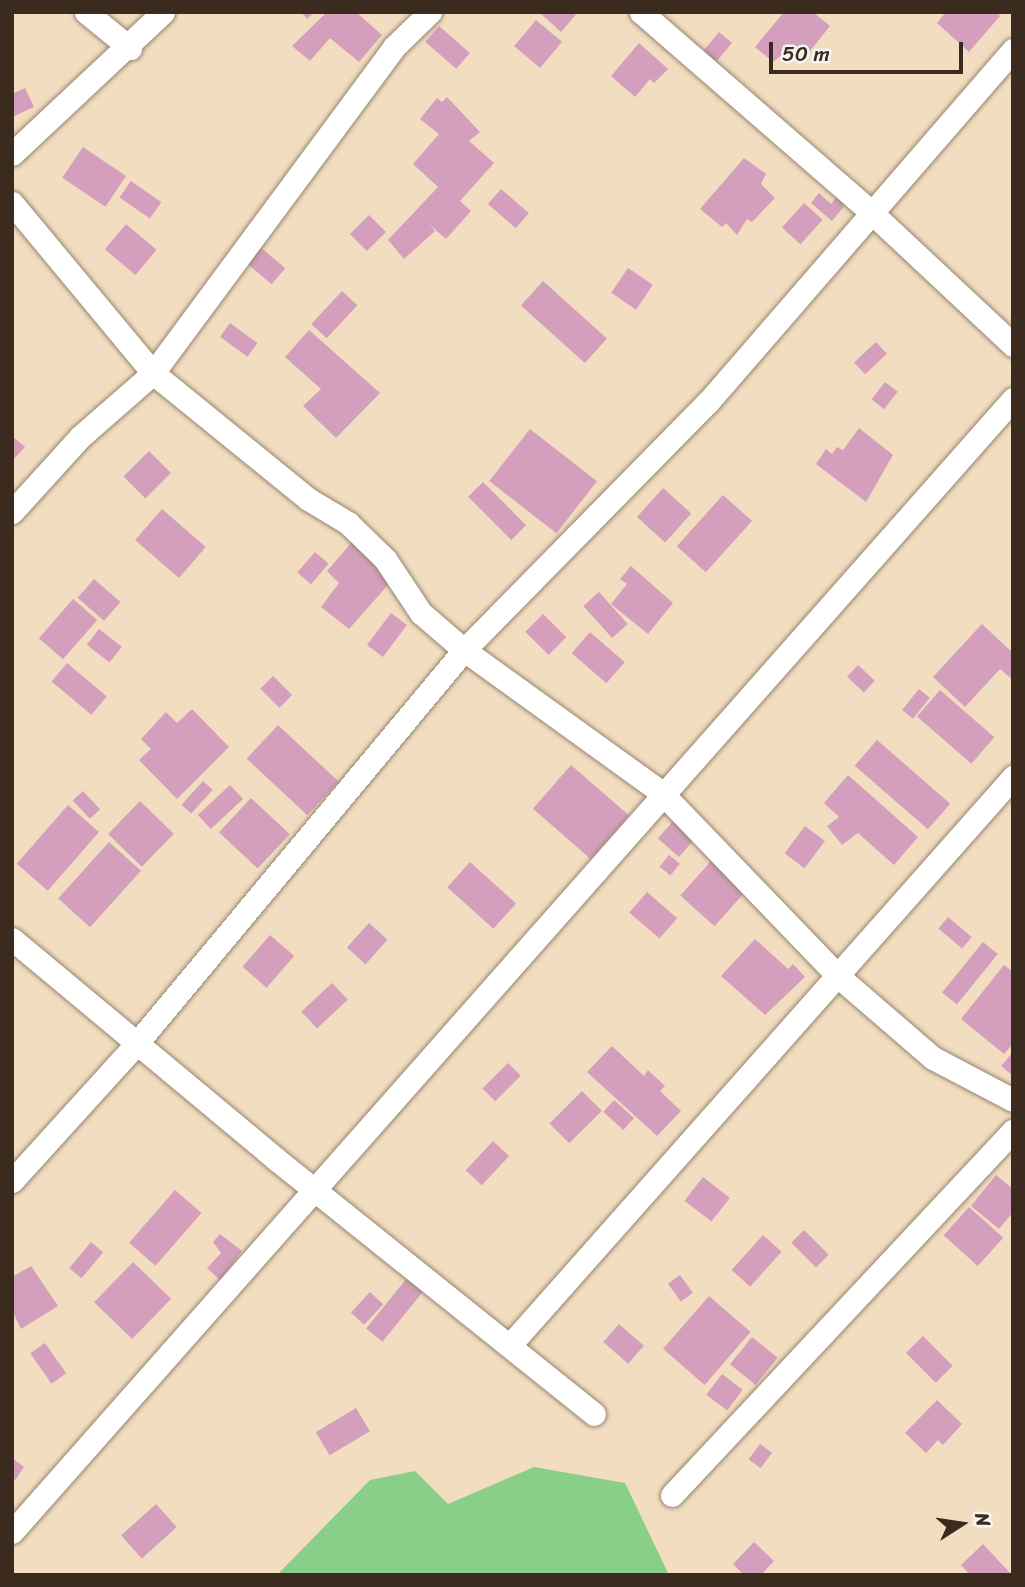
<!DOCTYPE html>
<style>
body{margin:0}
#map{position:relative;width:1025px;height:1587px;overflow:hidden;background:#f2ddc0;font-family:Sriracha,sans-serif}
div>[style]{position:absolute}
.green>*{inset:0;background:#8acf89}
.building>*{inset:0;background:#d49fbc;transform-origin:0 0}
.roads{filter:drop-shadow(0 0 2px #96846f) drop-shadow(0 0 2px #96846f)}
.minor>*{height:23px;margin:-11.5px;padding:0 11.5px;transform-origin:11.5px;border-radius:11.5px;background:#fff}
span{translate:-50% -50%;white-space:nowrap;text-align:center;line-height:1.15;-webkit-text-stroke:7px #f6f6f2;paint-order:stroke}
.frame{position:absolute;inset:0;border:14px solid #3b2a1e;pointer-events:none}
.north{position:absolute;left:927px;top:1489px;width:70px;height:70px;-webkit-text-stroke:5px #f6f6f2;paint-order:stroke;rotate:78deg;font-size:19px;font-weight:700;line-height:28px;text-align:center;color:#3b2a1e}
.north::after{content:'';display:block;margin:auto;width:24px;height:32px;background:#3b2a1e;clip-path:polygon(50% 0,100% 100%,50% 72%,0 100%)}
.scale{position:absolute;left:769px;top:42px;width:194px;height:32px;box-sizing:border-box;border:4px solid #3b2a1e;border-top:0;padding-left:9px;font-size:21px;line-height:24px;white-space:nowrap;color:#3b2a1e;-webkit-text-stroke:5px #f6f6f2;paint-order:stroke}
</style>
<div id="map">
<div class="green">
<i style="clip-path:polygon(534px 1467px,625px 1483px,669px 1575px,277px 1575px,370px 1480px,415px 1471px,448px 1504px)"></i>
</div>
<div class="building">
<i style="clip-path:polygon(301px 12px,315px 12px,307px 19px)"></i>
<i style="clip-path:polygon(327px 12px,356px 12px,382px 35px,359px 62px,330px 38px,310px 61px,292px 46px)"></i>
<i style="clip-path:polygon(539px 12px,578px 12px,561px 32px)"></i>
<i style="clip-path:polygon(784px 12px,813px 12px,830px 26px,803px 60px,789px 49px,773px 62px,755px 47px)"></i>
<i style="clip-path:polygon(946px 12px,996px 12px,1000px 16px,969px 52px,937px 23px)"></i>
<i style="left:536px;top:20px;width:34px;height:34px;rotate:40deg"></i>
<i style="left:439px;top:26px;width:41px;height:21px;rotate:41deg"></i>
<i style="left:719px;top:32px;width:17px;height:24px;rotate:40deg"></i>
<i style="clip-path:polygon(639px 43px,668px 69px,654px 83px,650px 79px,635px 97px,611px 76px)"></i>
<i style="clip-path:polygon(25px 88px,34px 107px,12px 117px,12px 94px)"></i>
<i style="clip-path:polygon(447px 97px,480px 132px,469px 141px,494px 163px,460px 201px,471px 211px,446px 239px,429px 224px,435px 231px,404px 259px,388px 240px,438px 187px,413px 164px,439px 134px,420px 119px,437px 98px,442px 102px)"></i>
<i style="left:83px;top:147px;width:52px;height:37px;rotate:34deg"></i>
<i style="clip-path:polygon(744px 158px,766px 174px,761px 184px,775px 198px,752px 222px,747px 219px,737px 235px,726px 223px,722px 227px,700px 209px)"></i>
<i style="left:131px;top:181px;width:37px;height:20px;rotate:35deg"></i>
<i style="left:501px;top:189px;width:37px;height:20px;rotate:41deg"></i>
<i style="clip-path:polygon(819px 193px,831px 204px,840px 193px,849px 200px,832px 221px,811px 203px)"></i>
<i style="left:804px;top:203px;width:25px;height:33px;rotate:42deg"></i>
<i style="left:369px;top:215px;width:24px;height:27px;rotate:45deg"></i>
<i style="left:126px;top:224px;width:40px;height:33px;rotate:40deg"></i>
<i style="left:260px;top:247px;width:33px;height:21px;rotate:40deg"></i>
<i style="left:628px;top:268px;width:30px;height:30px;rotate:34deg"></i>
<i style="left:543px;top:281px;width:86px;height:33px;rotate:42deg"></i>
<i style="left:342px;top:291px;width:21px;height:45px;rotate:43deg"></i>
<i style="left:230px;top:323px;width:34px;height:17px;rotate:36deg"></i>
<i style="clip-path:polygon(309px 330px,380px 393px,336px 438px,303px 406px,321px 389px,285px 357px)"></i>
<i style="left:876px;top:342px;width:16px;height:30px;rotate:47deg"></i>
<i style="left:885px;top:382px;width:16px;height:22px;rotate:38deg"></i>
<i style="clip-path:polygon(859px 428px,893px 455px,866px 502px,816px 464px,826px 449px,832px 454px,837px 447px,843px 450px)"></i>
<i style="left:530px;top:429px;width:85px;height:66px;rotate:38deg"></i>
<i style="clip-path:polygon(12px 436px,25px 447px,12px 461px)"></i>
<i style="left:149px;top:451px;width:31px;height:36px;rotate:45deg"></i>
<i style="left:483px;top:482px;width:61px;height:21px;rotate:45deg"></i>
<i style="left:663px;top:488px;width:38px;height:39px;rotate:42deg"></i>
<i style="left:723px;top:495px;width:39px;height:69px;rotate:42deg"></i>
<i style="left:162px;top:509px;width:58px;height:41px;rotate:41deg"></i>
<i style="clip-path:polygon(353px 541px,394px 578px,349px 629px,321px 607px,339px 583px,327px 571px)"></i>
<i style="left:315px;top:552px;width:18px;height:27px;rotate:41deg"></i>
<i style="clip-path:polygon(631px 566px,673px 603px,648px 634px,611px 604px,627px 584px,620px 579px)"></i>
<i style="left:94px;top:579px;width:35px;height:25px;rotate:41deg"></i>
<i style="left:599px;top:592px;width:43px;height:21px;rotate:48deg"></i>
<i style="left:73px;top:599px;width:32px;height:52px;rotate:41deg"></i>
<i style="left:391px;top:613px;width:20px;height:40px;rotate:37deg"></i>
<i style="left:543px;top:614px;width:33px;height:25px;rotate:45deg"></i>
<i style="clip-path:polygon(982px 624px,1013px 653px,1013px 680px,1000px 669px,965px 707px,933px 677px)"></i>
<i style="left:99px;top:629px;width:29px;height:20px;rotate:38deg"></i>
<i style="left:590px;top:632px;width:46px;height:28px;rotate:41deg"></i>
<i style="left:67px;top:663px;width:52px;height:24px;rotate:40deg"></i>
<i style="left:858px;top:665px;width:23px;height:16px;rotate:43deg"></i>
<i style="left:273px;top:676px;width:27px;height:18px;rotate:45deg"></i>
<i style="left:919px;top:689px;width:14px;height:27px;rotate:39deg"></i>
<i style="left:940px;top:690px;width:72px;height:35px;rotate:41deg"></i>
<i style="clip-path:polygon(192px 709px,229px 747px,177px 799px,139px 760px,151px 749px,141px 739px,166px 712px,177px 723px)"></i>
<i style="left:278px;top:725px;width:83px;height:46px;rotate:43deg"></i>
<i style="left:877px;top:740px;width:97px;height:34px;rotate:41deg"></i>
<i style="left:571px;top:765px;width:77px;height:58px;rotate:41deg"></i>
<i style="clip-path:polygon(848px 775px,918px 837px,894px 865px,858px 833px,842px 845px,827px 826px,839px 817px,824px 803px)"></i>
<i style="left:203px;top:781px;width:13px;height:32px;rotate:42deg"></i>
<i style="left:230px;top:785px;width:19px;height:44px;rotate:47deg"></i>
<i style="left:83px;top:791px;width:25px;height:14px;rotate:47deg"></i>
<i style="left:251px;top:798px;width:53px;height:47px;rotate:43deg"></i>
<i style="left:140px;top:801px;width:47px;height:46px;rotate:44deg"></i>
<i style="left:68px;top:805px;width:41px;height:78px;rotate:41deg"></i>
<i style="left:675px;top:819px;width:28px;height:26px;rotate:41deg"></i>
<i style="left:805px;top:826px;width:25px;height:34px;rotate:37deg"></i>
<i style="left:109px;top:842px;width:43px;height:76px;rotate:42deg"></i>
<i style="left:669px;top:855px;width:14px;height:15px;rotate:39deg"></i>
<i style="left:713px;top:859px;width:46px;height:49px;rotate:42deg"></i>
<i style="left:470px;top:862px;width:62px;height:34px;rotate:42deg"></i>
<i style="left:647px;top:892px;width:40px;height:27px;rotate:41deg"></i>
<i style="left:948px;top:917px;width:31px;height:15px;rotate:40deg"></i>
<i style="left:369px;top:923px;width:25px;height:33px;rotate:42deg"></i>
<i style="left:270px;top:935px;width:32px;height:42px;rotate:41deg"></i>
<i style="clip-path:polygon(755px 939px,788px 969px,793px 964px,805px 977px,765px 1015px,721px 976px)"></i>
<i style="left:983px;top:942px;width:19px;height:65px;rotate:39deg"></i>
<i style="clip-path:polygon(1004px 965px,1013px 972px,1013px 1044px,1004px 1054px,961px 1019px)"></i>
<i style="left:332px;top:983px;width:23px;height:42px;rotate:47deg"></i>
<i style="clip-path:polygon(612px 1046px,644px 1076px,648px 1070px,665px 1086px,660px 1091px,681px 1111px,657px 1136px,587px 1072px)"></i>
<i style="clip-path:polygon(1013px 1052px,1013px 1076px,1001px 1066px)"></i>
<i style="left:508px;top:1063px;width:18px;height:36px;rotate:45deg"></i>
<i style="left:582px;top:1091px;width:28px;height:46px;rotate:45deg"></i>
<i style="left:614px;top:1100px;width:27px;height:16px;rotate:42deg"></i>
<i style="left:493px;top:1141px;width:22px;height:40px;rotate:43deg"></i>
<i style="clip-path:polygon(996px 1175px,1013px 1189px,1013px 1212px,999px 1229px,971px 1206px)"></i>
<i style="left:703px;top:1177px;width:34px;height:30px;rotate:38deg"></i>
<i style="left:175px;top:1190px;width:35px;height:70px;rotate:41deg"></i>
<i style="left:969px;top:1207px;width:46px;height:38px;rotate:42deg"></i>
<i style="left:804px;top:1230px;width:35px;height:18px;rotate:45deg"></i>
<i style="clip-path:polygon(220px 1234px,242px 1251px,220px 1280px,207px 1268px,221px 1253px,213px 1242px)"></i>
<i style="left:763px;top:1235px;width:25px;height:47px;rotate:42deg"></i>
<i style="left:91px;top:1242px;width:16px;height:34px;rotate:40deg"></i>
<i style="left:133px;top:1262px;width:53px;height:56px;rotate:44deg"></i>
<i style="clip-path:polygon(31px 1266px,58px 1306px,21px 1329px,12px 1310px,12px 1277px)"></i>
<i style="left:680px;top:1275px;width:22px;height:15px;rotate:54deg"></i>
<i style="left:407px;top:1278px;width:21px;height:65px;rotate:39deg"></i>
<i style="left:370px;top:1292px;width:18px;height:28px;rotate:43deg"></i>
<i style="left:709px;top:1296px;width:55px;height:70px;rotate:41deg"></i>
<i style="left:619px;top:1324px;width:33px;height:24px;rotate:41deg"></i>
<i style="left:923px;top:1336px;width:42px;height:24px;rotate:45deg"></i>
<i style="left:752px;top:1337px;width:33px;height:35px;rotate:39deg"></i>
<i style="left:45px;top:1343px;width:37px;height:18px;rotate:55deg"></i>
<i style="left:722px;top:1374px;width:26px;height:26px;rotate:37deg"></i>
<i style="clip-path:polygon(937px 1400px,962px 1424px,943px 1445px,938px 1440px,926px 1453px,905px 1433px)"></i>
<i style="left:356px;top:1408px;width:27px;height:47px;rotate:59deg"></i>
<i style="left:760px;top:1444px;width:15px;height:19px;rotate:37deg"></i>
<i style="clip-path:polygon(12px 1458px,24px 1467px,15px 1480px,12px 1479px)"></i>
<i style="left:156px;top:1504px;width:31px;height:47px;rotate:48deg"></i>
<i style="clip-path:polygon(754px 1542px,774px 1561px,761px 1575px,744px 1575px,733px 1564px)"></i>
<i style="clip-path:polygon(983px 1544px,1012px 1575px,970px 1575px,961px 1565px)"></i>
</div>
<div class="roads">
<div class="minor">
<i style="left:86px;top:12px;width:57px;rotate:39.3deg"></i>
<i style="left:641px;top:12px;width:306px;rotate:41deg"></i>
<i style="left:872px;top:213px;width:193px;rotate:43.1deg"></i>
<i style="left:12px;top:154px;width:207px;rotate:-43.2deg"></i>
<i style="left:12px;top:203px;width:221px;rotate:50.3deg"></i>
<i style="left:153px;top:373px;width:200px;rotate:39.1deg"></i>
<i style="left:308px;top:499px;width:47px;rotate:31deg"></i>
<i style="left:348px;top:523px;width:52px;rotate:44.2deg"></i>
<i style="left:385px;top:559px;width:65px;rotate:56.3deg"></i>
<i style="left:421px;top:613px;width:57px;rotate:40.7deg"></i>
<i style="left:464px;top:650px;width:243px;rotate:35.8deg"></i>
<i style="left:661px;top:792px;width:257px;rotate:46.1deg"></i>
<i style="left:839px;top:977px;width:124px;rotate:40.8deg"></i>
<i style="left:933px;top:1058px;width:90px;rotate:27.7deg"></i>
<i style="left:12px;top:512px;width:101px;rotate:-47.8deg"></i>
<i style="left:80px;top:437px;width:97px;rotate:-41.2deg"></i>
<i style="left:153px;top:373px;width:405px;rotate:-53.5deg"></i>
<i style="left:394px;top:47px;width:50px;rotate:-44.2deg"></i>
<i style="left:12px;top:939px;width:345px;rotate:39.8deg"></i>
<i style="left:277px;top:1160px;width:406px;rotate:38.7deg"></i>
<i style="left:12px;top:1181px;width:186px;rotate:-47.8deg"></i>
<i style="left:137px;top:1043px;width:511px;rotate:-50.24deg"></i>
<i style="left:464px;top:650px;width:348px;rotate:-45.5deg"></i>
<i style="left:708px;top:402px;width:466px;rotate:-49.1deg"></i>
<i style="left:510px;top:1345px;width:759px;rotate:-48.47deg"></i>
<i style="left:672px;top:1495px;width:499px;rotate:-46.9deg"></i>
<i style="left:12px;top:1532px;width:1512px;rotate:-48.54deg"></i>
</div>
</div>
<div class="frame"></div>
<div class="north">N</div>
<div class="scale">50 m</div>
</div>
